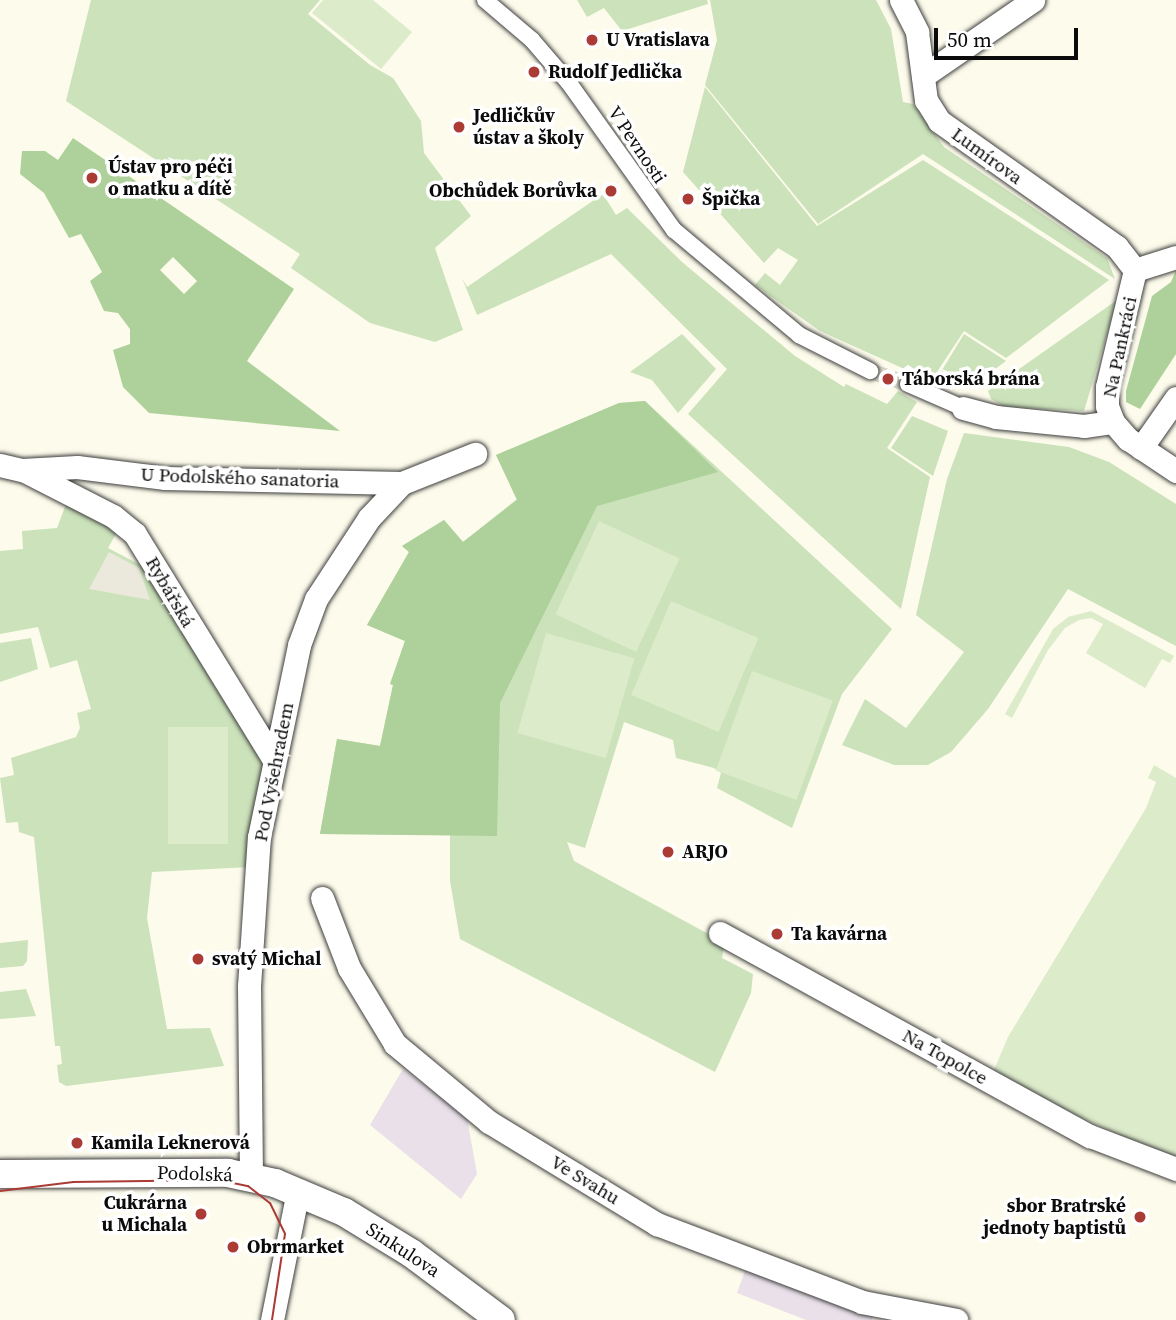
<!DOCTYPE html>
<meta charset="utf-8">
<style>
body{margin:0}
#map{position:relative;width:1176px;height:1320px;overflow:hidden;background:#fdfbeb;font-family:"Source Serif 4",serif}
div>[style]{position:absolute}
.industrial>*{inset:0;background:#e9e0e9}
.green>*{inset:0;background:#cbe2ba}
.forest>*{inset:0;background:#aed19b}
.pitch>*{inset:0;background:#dcebca;transform-origin:0 0}
.plaza>*{inset:0;background:#ebe9dc}
.pedestrian-tunnel>*{height:16px;margin-top:-8px;transform-origin:0;background:repeating-linear-gradient(90deg,#d9d7c9 0 16px,transparent 0 24px)}
.roads{filter:drop-shadow(0 0 2px #3e3e3e) drop-shadow(0 0 2px #3e3e3e)}
.pedestrian>*{height:16px;margin:-8px;padding:0 8px;transform-origin:8px;border-radius:8px;background:#fff}
.minor>*{height:23px;margin:-11.5px;padding:0 11.5px;transform-origin:11.5px;border-radius:11.5px;background:#fff}
.tertiary>*{height:28px;margin:-14px;padding:0 14px;transform-origin:14px;border-radius:14px;background:#fff}
.tram>*{height:2px;margin:-1px;padding:0 1px;transform-origin:1px;border-radius:1px;background:#aa3b35}
.dots>*{width:19px;height:19px;translate:-50% -50%;box-sizing:border-box;border:4px solid #fff;border-radius:50%}
span{translate:-50% -50%;white-space:nowrap;text-align:center;line-height:1.15;-webkit-text-stroke:7px #fff;paint-order:stroke}
.poi-label{font-size:19px;color:#0b0b0b;font-weight:700}
.left{translate:0 -50%;text-align:left}
.right{translate:-100% -50%;text-align:right}
.street-label{font-size:19px;color:#0b0b0b}
.scale{position:absolute;left:934px;top:28px;width:144px;height:32px;box-sizing:border-box;border:4px solid #0b0b0b;border-top:0;padding-left:9px;font-size:21px;line-height:24px;white-space:nowrap;color:#0b0b0b;-webkit-text-stroke:5px #fff;paint-order:stroke}
</style>
<div id="map">
<div class="industrial">
<i style="clip-path:polygon(403px 1069px,467px 1118px,477px 1174px,461px 1199px,370px 1125px)"></i>
<i style="clip-path:polygon(746px 1268px,920px 1320px,873px 1316px,872px 1320px,806px 1320px,737px 1293px)"></i>
</div>
<div class="green">
<i style="clip-path:polygon(91px 0,320px 0,308px 14px,370px 65px,393px 78px,421px 121px,424px 153px,471px 216px,435px 248px,463px 330px,435px 342px,370px 323px,291px 268px,300px 254px,66px 101px)"></i>
<i style="clip-path:polygon(577px 0,707px 0,708px 4px,622px 31px,604px 8px,587px 17px)"></i>
<i style="clip-path:polygon(710px 0,876px 0,891px 29px,903px 102px,913px 104px,944px 147px,1107px 258px,1115px 279px,923px 154px,818px 224px,705px 85px,717px 40px)"></i>
<i style="clip-path:polygon(705px 87px,817px 226px,923px 160px,1109px 280px,1006px 358px,964px 331px,931px 381px,820px 331px,755px 285px,765px 273px,780px 285px,798px 260px,778px 248px,764px 263px,683px 172px)"></i>
<i style="clip-path:polygon(603px 194px,616px 215px,627px 208px,682px 262px,795px 356px,844px 387px,846px 384px,887px 404px,898px 391px,917px 402px,887px 448px,930px 477px,901px 609px,688px 414px,727px 369px,611px 254px,477px 315px,462px 278px,467px 287px)"></i>
<i style="clip-path:polygon(1117px 300px,1084px 411px,1004px 407px,991px 399px,988px 391px)"></i>
<i style="clip-path:polygon(682px 334px,716px 369px,678px 413px,652px 380px,630px 372px)"></i>
<i style="clip-path:polygon(964px 334px,1006px 361px,971px 387px,951px 388px,936px 380px)"></i>
<i style="clip-path:polygon(645px 401px,892px 629px,842px 694px,792px 828px,717px 788px,721px 773px,714px 768px,676px 758px,673px 740px,624px 722px,585px 848px,567px 842px,574px 861px,725px 943px,722px 958px,753px 974px,751px 993px,715px 1072px,460px 939px,450px 881px,450px 835px,320px 834px,337px 739px,380px 746px,393px 685px,390px 684px,405px 641px,367px 625px,409px 552px,402px 546px,444px 520px,463px 542px,517px 499px,496px 455px,619px 403px)"></i>
<i style="clip-path:polygon(912px 416px,948px 431px,933px 476px,891px 448px)"></i>
<i style="clip-path:polygon(964px 433px,1069px 447px,1109px 462px,1176px 504px,1176px 646px,1068px 589px,988px 709px,951px 752px,928px 765px,894px 765px,842px 745px,865px 699px,906px 728px,964px 652px,916px 615px,947px 479px)"></i>
<i style="clip-path:polygon(69px 496px,118px 530px,108px 548px,152px 571px,265px 758px,250px 867px,152px 872px,147px 918px,167px 1029px,210px 1028px,224px 1066px,66px 1086px,59px 1082px,57px 1065px,62px 1064px,60px 1046px,55px 1046px,34px 837px,19px 832px,18px 822px,6px 823px,0 778px,14px 775px,11px 758px,76px 737px,80px 728px,77px 713px,91px 709px,77px 660px,50px 668px,38px 627px,0 634px,0 551px,23px 549px,22px 531px,57px 528px)"></i>
<i style="clip-path:polygon(31px 638px,38px 669px,0 682px,0 643px)"></i>
<i style="clip-path:polygon(28px 940px,27px 961px,23px 966px,0 968px,0 943px)"></i>
<i style="clip-path:polygon(26px 989px,36px 1016px,0 1019px,0 992px)"></i>
</div>
<div class="forest">
<i style="clip-path:polygon(evenodd,73px 138px,294px 289px,247px 361px,340px 431px,149px 413px,123px 387px,113px 350px,130px 344px,130px 329px,118px 313px,104px 311px,90px 281px,102px 272px,81px 234px,69px 238px,44px 193px,20px 174px,22px 151px,45px 151px,58px 160px,73px 138px,173px 257px,197px 281px,184px 294px,160px 270px,173px 257px)"></i>
<i style="clip-path:polygon(1176px 270px,1176px 354px,1140px 409px,1126px 402px,1126px 391px,1152px 296px,1171px 282px)"></i>
<i style="clip-path:polygon(645px 401px,718px 472px,597px 506px,500px 703px,497px 836px,320px 834px,337px 739px,380px 746px,393px 685px,390px 684px,405px 641px,367px 625px,409px 552px,402px 546px,444px 520px,463px 542px,517px 500px,496px 455px,619px 403px)"></i>
</div>
<div class="pitch">
<i style="clip-path:polygon(323px 0,373px 0,412px 32px,381px 69px,312px 13px)"></i>
<i style="left:599px;top:521px;width:89px;height:103px;rotate:25deg"></i>
<i style="left:671px;top:601px;width:95px;height:102px;rotate:23deg"></i>
<i style="clip-path:polygon(1091px 611px,1174px 656px,1170px 663px,1162px 659px,1145px 688px,1086px 653px,1103px 624px,1091px 618px,1079px 620px,1065px 628px,1048px 650px,1012px 718px,1005px 714px,1053px 629px,1068px 617px)"></i>
<i style="left:546px;top:633px;width:92px;height:104px;rotate:16deg"></i>
<i style="left:752px;top:671px;width:86px;height:106px;rotate:20deg"></i>
<i style="left:168px;top:727px;width:60px;height:117px"></i>
<i style="clip-path:polygon(1154px 765px,1176px 778px,1176px 1160px,991px 1077px,1008px 1037px,1146px 808px,1156px 782px,1148px 778px)"></i>
</div>
<div class="plaza">
<i style="clip-path:polygon(109px 552px,139px 568px,150px 600px,89px 589px)"></i>
</div>
<div class="pedestrian-tunnel">
<i style="left:870px;top:371px;width:40px;rotate:18.9deg"></i>
</div>
<div class="roads">
<div class="pedestrian">
<i style="left:485px;top:0;width:62px;rotate:40.4deg"></i>
<i style="left:532px;top:40px;width:57px;rotate:49.3deg"></i>
<i style="left:569px;top:83px;width:181px;rotate:54.5deg"></i>
<i style="left:674px;top:230px;width:163px;rotate:40deg"></i>
<i style="left:799px;top:335px;width:80px;rotate:26.9deg"></i>
<i style="left:908px;top:384px;width:60px;rotate:23.6deg"></i>
</div>
<div class="minor">
<i style="left:901px;top:0;width:36px;rotate:63deg"></i>
<i style="left:917px;top:32px;width:69px;rotate:82.5deg"></i>
<i style="left:926px;top:100px;width:25px;rotate:58deg"></i>
<i style="left:939px;top:121px;width:218px;rotate:35.3deg"></i>
<i style="left:1117px;top:247px;width:29px;rotate:52deg"></i>
<i style="left:923px;top:76px;width:134px;rotate:-34.6deg"></i>
<i style="left:1135px;top:270px;width:120px;rotate:103.5deg"></i>
<i style="left:1107px;top:387px;width:19px;rotate:90deg"></i>
<i style="left:1107px;top:406px;width:17px;rotate:69deg"></i>
<i style="left:1113px;top:422px;width:23px;rotate:49deg"></i>
<i style="left:1128px;top:439px;width:58px;rotate:33.7deg"></i>
<i style="left:1135px;top:270px;width:43px;rotate:-17.6deg"></i>
<i style="left:963px;top:408px;width:34px;rotate:15deg"></i>
<i style="left:996px;top:417px;width:88px;rotate:5.8deg"></i>
<i style="left:1084px;top:426px;width:29px;rotate:-8deg"></i>
<i style="left:1141px;top:448px;width:61px;rotate:-55deg"></i>
<i style="left:0;top:465px;width:23px;rotate:13deg"></i>
<i style="left:22px;top:470px;width:55px;rotate:-3.1deg"></i>
<i style="left:77px;top:467px;width:89px;rotate:7.1deg"></i>
<i style="left:165px;top:478px;width:237px;rotate:1.2deg"></i>
<i style="left:402px;top:483px;width:79px;rotate:-21.7deg"></i>
<i style="left:23px;top:470px;width:101px;rotate:27.1deg"></i>
<i style="left:113px;top:516px;width:28px;rotate:39deg"></i>
<i style="left:135px;top:534px;width:265px;rotate:58.4deg"></i>
<i style="left:322px;top:898px;width:75px;rotate:68.9deg"></i>
<i style="left:349px;top:968px;width:89px;rotate:58.8deg"></i>
<i style="left:395px;top:1044px;width:122px;rotate:39.7deg"></i>
<i style="left:489px;top:1122px;width:197px;rotate:31.3deg"></i>
<i style="left:657px;top:1224px;width:219px;rotate:20.8deg"></i>
<i style="left:862px;top:1302px;width:96px;rotate:10.8deg"></i>
<i style="left:720px;top:933px;width:422px;rotate:28.8deg"></i>
<i style="left:1090px;top:1136px;width:92px;rotate:21deg"></i>
<i style="left:251px;top:1177px;width:191px;rotate:-90.6deg"></i>
<i style="left:249px;top:986px;width:149px;rotate:-86.2deg"></i>
<i style="left:259px;top:837px;width:196px;rotate:-78.2deg"></i>
<i style="left:299px;top:645px;width:49px;rotate:-69.7deg"></i>
<i style="left:316px;top:599px;width:97px;rotate:-56.8deg"></i>
<i style="left:369px;top:518px;width:48px;rotate:-46.7deg"></i>
<i style="left:272px;top:1320px;width:132px;rotate:-78.6deg"></i>
</div>
<div class="tertiary">
<i style="left:0;top:1174px;width:228px;rotate:-0.3deg"></i>
<i style="left:228px;top:1173px;width:48px;rotate:12deg"></i>
<i style="left:275px;top:1183px;width:75px;rotate:22.8deg"></i>
<i style="left:344px;top:1212px;width:79px;rotate:31.5deg"></i>
<i style="left:411px;top:1253px;width:112px;rotate:36.7deg"></i>
</div>
</div>
<div class="tram">
<i style="left:0;top:1191px;width:74px;rotate:-7deg"></i>
<i style="left:73px;top:1182px;width:146px;rotate:-0.8deg"></i>
<i style="left:219px;top:1180px;width:30px;rotate:12deg"></i>
<i style="left:248px;top:1186px;width:28px;rotate:38deg"></i>
<i style="left:270px;top:1203px;width:34px;rotate:64deg"></i>
<i style="left:285px;top:1234px;width:87px;rotate:98.6deg"></i>
</div>
<div class="dots">
<i style="left:592px;top:40px;background:#aa3b35"></i>
<i style="left:534px;top:72px;background:#aa3b35"></i>
<i style="left:459px;top:127px;background:#aa3b35"></i>
<i style="left:92px;top:178px;background:#aa3b35"></i>
<i style="left:611px;top:191px;background:#aa3b35"></i>
<i style="left:688px;top:199px;background:#aa3b35"></i>
<i style="left:888px;top:379px;background:#aa3b35"></i>
<i style="left:668px;top:852px;background:#aa3b35"></i>
<i style="left:777px;top:934px;background:#aa3b35"></i>
<i style="left:198px;top:959px;background:#aa3b35"></i>
<i style="left:77px;top:1143px;background:#aa3b35"></i>
<i style="left:201px;top:1214px;background:#aa3b35"></i>
<i style="left:1140px;top:1217px;background:#aa3b35"></i>
<i style="left:233px;top:1247px;background:#aa3b35"></i>
</div>
<div class="poi-label">
<span class="left" style="left:606px;top:40px">U Vratislava</span>
<span class="left" style="left:548px;top:72px">Rudolf Jedlička</span>
<span class="left" style="left:473px;top:127px">Jedličkův<br>ústav a školy</span>
<span class="left" style="left:108px;top:178px">Ústav pro péči<br>o matku a dítě</span>
<span class="right" style="left:597px;top:191px">Obchůdek Borůvka</span>
<span class="left" style="left:702px;top:199px">Špička</span>
<span class="left" style="left:902px;top:379px">Táborská brána</span>
<span class="left" style="left:682px;top:852px">ARJO</span>
<span class="left" style="left:791px;top:934px">Ta kavárna</span>
<span class="left" style="left:212px;top:959px">svatý Michal</span>
<span class="left" style="left:91px;top:1143px">Kamila Leknerová</span>
<span class="right" style="left:187px;top:1214px">Cukrárna<br>u Michala</span>
<span class="right" style="left:1126px;top:1217px">sbor Bratrské<br>jednoty baptistů</span>
<span class="left" style="left:247px;top:1247px">Obrmarket</span>
</div>
<div class="street-label">
<span style="left:637px;top:145px;rotate:56deg">V Pevnosti</span>
<span style="left:987px;top:156px;rotate:36deg">Lumírova</span>
<span style="left:1120px;top:347px;rotate:-78deg">Na Pankráci</span>
<span style="left:240px;top:478px;rotate:2deg">U Podolského sanatoria</span>
<span style="left:170px;top:592px;rotate:60deg">Rybářská</span>
<span style="left:274px;top:772px;rotate:-79deg">Pod Vyšehradem</span>
<span style="left:945px;top:1057px;rotate:29deg">Na Topolce</span>
<span style="left:195px;top:1174px;rotate:2deg">Podolská</span>
<span style="left:585px;top:1180px;rotate:31deg">Ve Svahu</span>
<span style="left:403px;top:1250px;rotate:33deg">Sinkulova</span>
</div>
<div class="scale">50 m</div>
</div>
